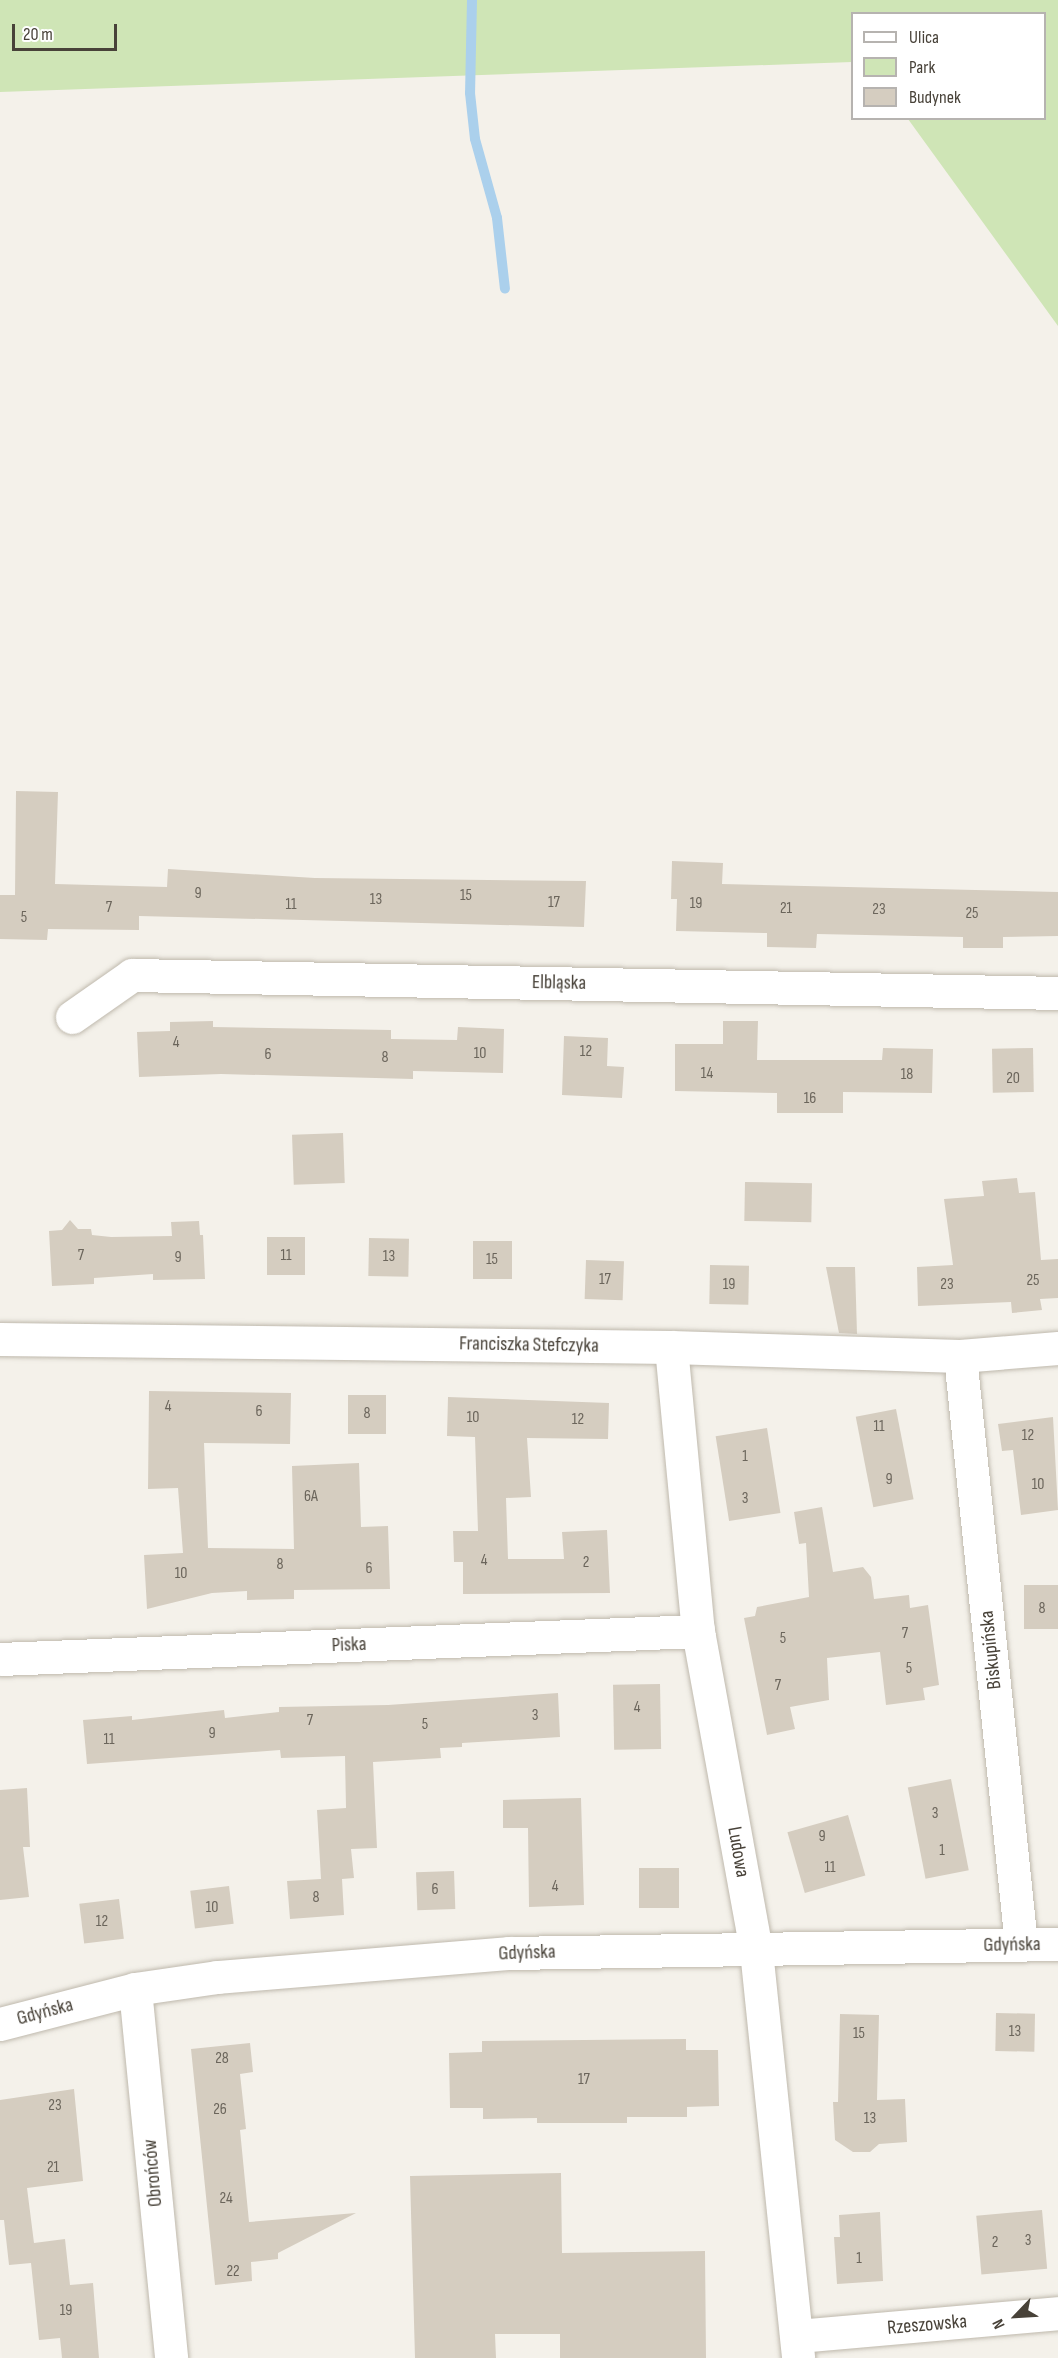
<!DOCTYPE html>
<meta charset="utf-8">
<style>
body{margin:0}
#map{position:relative;width:1058px;height:2358px;overflow:hidden;background:#f4f1ea;font-family:"Sofia Sans Condensed",sans-serif}
div>[style]{position:absolute}
.green>*{inset:0;background:#cfe5b6}
.stream>*{height:10px;margin:-5px;padding:0 5px;transform-origin:5px;border-radius:5px;background:#abd0ec}
.building>*{inset:0;background:#d5cdc0;transform-origin:0 0}
.roads{filter:drop-shadow(0 0 2px #bfb9ad) drop-shadow(0 0 2px #bfb9ad)}
.minor>*{height:33px;margin:-16.5px;padding:0 16.5px;transform-origin:16.5px;border-radius:16.5px;background:#fff}
span{translate:-50% -50%;white-space:nowrap;text-align:center;line-height:1.15;-webkit-text-stroke:4.5px #fff;paint-order:stroke}
.number-label{font-size:16px;color:#6b655b}
.number-label span{-webkit-text-stroke-width:0}
.street-label{font-size:20px;color:#484239}
.legend{position:absolute;left:851px;top:12px;width:195px;height:108px;box-sizing:border-box;background:#fff;border:2px solid #b6b3b0;margin:0;padding:8px 10px;list-style:none;font-size:18px;color:#484239}
.legend li{display:flex;align-items:center;gap:12px;height:30px}
.legend b{width:30px;border:2px solid #b6b3b0}
.north{position:absolute;left:986px;top:2286px;width:60px;height:60px;-webkit-text-stroke:4px #fff;paint-order:stroke;rotate:245deg;font-size:16px;font-weight:700;line-height:24px;text-align:center;color:#484239}
.north::after{content:'';display:block;margin:auto;width:21px;height:27px;background:#484239;clip-path:polygon(50% 0,100% 100%,50% 72%,0 100%)}
.scale{position:absolute;left:12px;top:24px;width:105px;height:27px;box-sizing:border-box;border:3px solid #484239;border-top:0;padding-left:8px;font-size:18px;line-height:21px;white-space:nowrap;color:#484239;-webkit-text-stroke:4px #fff;paint-order:stroke}
</style>
<div id="map">
<div class="green">
<i style="clip-path:polygon(0 0,1058px 0,1058px 326px,908px 119px,1044px 118px,1044px 14px,852px 14px,852px 62px,0 92px)"></i>
</div>
<div class="stream">
<i style="left:472px;top:0;width:93px;rotate:91.2deg"></i>
<i style="left:470px;top:93px;width:46px;rotate:83.8deg"></i>
<i style="left:475px;top:139px;width:82px;rotate:74.4deg"></i>
<i style="left:497px;top:218px;width:71px;rotate:83.6deg"></i>
</div>
<div class="building">
<i style="clip-path:polygon(16px 791px,58px 792px,55px 884px,167px 887px,168px 869px,315px 878px,586px 881px,584px 927px,139px 916px,139px 930px,48px 929px,47px 940px,0 939px,0 895px,15px 895px)"></i>
<i style="clip-path:polygon(672px 861px,723px 863px,722px 884px,1058px 892px,1058px 936px,1003px 937px,1003px 948px,963px 948px,963px 937px,817px 934px,816px 948px,767px 947px,767px 933px,676px 931px,677px 899px,671px 899px)"></i>
<i style="clip-path:polygon(213px 1021px,213px 1027px,391px 1030px,391px 1039px,457px 1040px,458px 1027px,504px 1029px,503px 1073px,413px 1071px,413px 1079px,221px 1074px,139px 1077px,137px 1032px,170px 1031px,170px 1022px)"></i>
<i style="clip-path:polygon(723px 1021px,758px 1021px,757px 1060px,882px 1060px,883px 1048px,933px 1049px,932px 1093px,843px 1092px,843px 1113px,777px 1113px,777px 1093px,675px 1091px,675px 1044px,723px 1044px)"></i>
<i style="clip-path:polygon(564px 1036px,608px 1038px,607px 1066px,624px 1067px,622px 1098px,562px 1095px)"></i>
<i style="left:1033px;top:1048px;width:44px;height:41px;rotate:89deg"></i>
<i style="left:343px;top:1133px;width:50px;height:51px;rotate:88deg"></i>
<i style="clip-path:polygon(1017px 1178px,1019px 1193px,1035px 1192px,1041px 1260px,1058px 1259px,1058px 1298px,1040px 1299px,1042px 1310px,1012px 1313px,1011px 1302px,918px 1306px,917px 1267px,953px 1265px,944px 1199px,984px 1196px,982px 1181px)"></i>
<i style="left:745px;top:1182px;width:67px;height:39px;rotate:1deg"></i>
<i style="clip-path:polygon(70px 1220px,78px 1229px,91px 1229px,92px 1235px,111px 1237px,172px 1236px,171px 1222px,199px 1221px,200px 1235px,203px 1235px,205px 1279px,153px 1280px,153px 1274px,94px 1278px,94px 1284px,52px 1286px,49px 1231px,62px 1230px)"></i>
<i style="left:267px;top:1237px;width:38px;height:38px"></i>
<i style="left:369px;top:1238px;width:40px;height:38px;rotate:1deg"></i>
<i style="left:473px;top:1241px;width:39px;height:38px"></i>
<i style="left:586px;top:1260px;width:38px;height:39px;rotate:2deg"></i>
<i style="left:710px;top:1265px;width:39px;height:39px;rotate:1deg"></i>
<i style="clip-path:polygon(826px 1267px,855px 1267px,857px 1334px,839px 1333px)"></i>
<i style="clip-path:polygon(149px 1391px,291px 1393px,290px 1444px,204px 1443px,208px 1548px,294px 1549px,292px 1466px,359px 1463px,361px 1527px,388px 1526px,390px 1589px,294px 1590px,294px 1599px,247px 1600px,247px 1591px,212px 1593px,147px 1609px,144px 1555px,183px 1553px,178px 1488px,148px 1489px)"></i>
<i style="left:348px;top:1395px;width:38px;height:39px"></i>
<i style="clip-path:polygon(448px 1397px,609px 1403px,608px 1439px,527px 1438px,531px 1497px,506px 1498px,508px 1559px,564px 1559px,562px 1532px,607px 1530px,610px 1593px,463px 1594px,463px 1562px,454px 1562px,453px 1531px,478px 1531px,475px 1437px,447px 1436px)"></i>
<i style="left:896px;top:1409px;width:92px;height:41px;rotate:79deg"></i>
<i style="clip-path:polygon(1053px 1417px,1058px 1510px,1021px 1515px,1013px 1450px,1002px 1451px,998px 1424px)"></i>
<i style="left:767px;top:1428px;width:86px;height:52px;rotate:81deg"></i>
<i style="clip-path:polygon(822px 1507px,833px 1572px,863px 1567px,871px 1577px,874px 1599px,909px 1595px,910px 1608px,928px 1605px,939px 1685px,923px 1688px,925px 1700px,886px 1705px,880px 1652px,827px 1658px,829px 1700px,790px 1707px,795px 1729px,767px 1735px,744px 1618px,755px 1616px,757px 1607px,809px 1597px,806px 1543px,799px 1544px,794px 1512px)"></i>
<i style="left:1058px;top:1585px;width:44px;height:34px;rotate:90deg"></i>
<i style="left:660px;top:1684px;width:65px;height:47px;rotate:89deg"></i>
<i style="clip-path:polygon(558px 1693px,560px 1737px,462px 1743px,462px 1747px,440px 1748px,441px 1758px,373px 1762px,377px 1848px,351px 1849px,354px 1878px,342px 1879px,344px 1915px,290px 1919px,287px 1881px,321px 1879px,317px 1810px,346px 1808px,345px 1756px,281px 1758px,280px 1750px,87px 1764px,83px 1720px,132px 1716px,132px 1720px,224px 1710px,225px 1718px,279px 1712px,279px 1707px,388px 1705px)"></i>
<i style="left:951px;top:1779px;width:93px;height:44px;rotate:79deg"></i>
<i style="clip-path:polygon(27px 1788px,30px 1847px,23px 1847px,29px 1897px,0 1900px,0 1790px)"></i>
<i style="clip-path:polygon(581px 1798px,584px 1905px,529px 1907px,528px 1828px,503px 1828px,503px 1800px)"></i>
<i style="left:848px;top:1815px;width:63px;height:63px;rotate:74deg"></i>
<i style="left:639px;top:1868px;width:40px;height:40px"></i>
<i style="left:454px;top:1871px;width:38px;height:38px;rotate:88deg"></i>
<i style="left:229px;top:1886px;width:38px;height:39px;rotate:83deg"></i>
<i style="left:119px;top:1899px;width:40px;height:40px;rotate:83deg"></i>
<i style="left:996px;top:2013px;width:39px;height:38px;rotate:1deg"></i>
<i style="clip-path:polygon(840px 2014px,879px 2015px,877px 2100px,905px 2099px,907px 2142px,879px 2144px,870px 2152px,853px 2152px,835px 2140px,833px 2102px,838px 2102px)"></i>
<i style="clip-path:polygon(686px 2039px,686px 2050px,718px 2050px,719px 2106px,687px 2107px,687px 2117px,627px 2117px,627px 2123px,537px 2123px,537px 2118px,483px 2119px,483px 2108px,450px 2108px,449px 2053px,482px 2052px,482px 2041px)"></i>
<i style="clip-path:polygon(250px 2043px,253px 2072px,240px 2074px,246px 2129px,240px 2130px,249px 2222px,356px 2213px,278px 2253px,278px 2259px,251px 2262px,252px 2281px,215px 2285px,191px 2049px)"></i>
<i style="clip-path:polygon(74px 2089px,83px 2181px,27px 2188px,34px 2243px,65px 2239px,70px 2285px,93px 2283px,99px 2358px,62px 2358px,60px 2338px,39px 2340px,31px 2263px,9px 2265px,4px 2220px,0 2220px,0 2100px)"></i>
<i style="clip-path:polygon(561px 2173px,562px 2253px,705px 2251px,706px 2358px,560px 2358px,560px 2334px,495px 2334px,496px 2358px,415px 2358px,410px 2176px)"></i>
<i style="left:1042px;top:2210px;width:59px;height:66px;rotate:85deg"></i>
<i style="clip-path:polygon(880px 2212px,883px 2281px,837px 2284px,834px 2237px,840px 2237px,839px 2215px)"></i>
</div>
<div class="roads">
<div class="minor">
<i style="left:72px;top:1017px;width:73px;rotate:-35deg"></i>
<i style="left:132px;top:975px;width:926px;rotate:1.11deg"></i>
<i style="left:0;top:1339px;width:671px;rotate:0.68deg"></i>
<i style="left:671px;top:1347px;width:289px;rotate:1.8deg"></i>
<i style="left:960px;top:1356px;width:98px;rotate:-4.7deg"></i>
<i style="left:671px;top:1347px;width:285px;rotate:84.6deg"></i>
<i style="left:698px;top:1631px;width:324px;rotate:79.7deg"></i>
<i style="left:756px;top:1950px;width:410px;rotate:84.1deg"></i>
<i style="left:960px;top:1356px;width:591px;rotate:84.08deg"></i>
<i style="left:0;top:1659px;width:699px;rotate:-2.3deg"></i>
<i style="left:135px;top:1989px;width:371px;rotate:84.4deg"></i>
<i style="left:0;top:2024px;width:139px;rotate:-14.5deg"></i>
<i style="left:135px;top:1989px;width:83px;rotate:-8.3deg"></i>
<i style="left:217px;top:1977px;width:293px;rotate:-4.7deg"></i>
<i style="left:509px;top:1953px;width:549px;rotate:-0.94deg"></i>
<i style="left:797px;top:2336px;width:262px;rotate:-5deg"></i>
</div>
</div>
<div class="number-label">
<span style="left:198px;top:894px">9</span>
<span style="left:466px;top:896px">15</span>
<span style="left:376px;top:900px">13</span>
<span style="left:554px;top:903px">17</span>
<span style="left:696px;top:904px">19</span>
<span style="left:291px;top:905px">11</span>
<span style="left:109px;top:908px">7</span>
<span style="left:786px;top:909px">21</span>
<span style="left:879px;top:910px">23</span>
<span style="left:972px;top:914px">25</span>
<span style="left:24px;top:918px">5</span>
<span style="left:176px;top:1043px">4</span>
<span style="left:586px;top:1052px">12</span>
<span style="left:480px;top:1054px">10</span>
<span style="left:268px;top:1055px">6</span>
<span style="left:385px;top:1058px">8</span>
<span style="left:707px;top:1074px">14</span>
<span style="left:907px;top:1075px">18</span>
<span style="left:1013px;top:1079px">20</span>
<span style="left:810px;top:1099px">16</span>
<span style="left:81px;top:1256px">7</span>
<span style="left:286px;top:1256px">11</span>
<span style="left:389px;top:1257px">13</span>
<span style="left:178px;top:1258px">9</span>
<span style="left:492px;top:1260px">15</span>
<span style="left:605px;top:1280px">17</span>
<span style="left:1033px;top:1281px">25</span>
<span style="left:729px;top:1285px">19</span>
<span style="left:947px;top:1285px">23</span>
<span style="left:168px;top:1407px">4</span>
<span style="left:259px;top:1412px">6</span>
<span style="left:367px;top:1414px">8</span>
<span style="left:473px;top:1418px">10</span>
<span style="left:578px;top:1420px">12</span>
<span style="left:879px;top:1427px">11</span>
<span style="left:1028px;top:1436px">12</span>
<span style="left:745px;top:1457px">1</span>
<span style="left:889px;top:1480px">9</span>
<span style="left:1038px;top:1485px">10</span>
<span style="left:311px;top:1497px">6A</span>
<span style="left:745px;top:1499px">3</span>
<span style="left:484px;top:1561px">4</span>
<span style="left:586px;top:1563px">2</span>
<span style="left:280px;top:1565px">8</span>
<span style="left:369px;top:1569px">6</span>
<span style="left:181px;top:1574px">10</span>
<span style="left:1042px;top:1609px">8</span>
<span style="left:905px;top:1634px">7</span>
<span style="left:783px;top:1639px">5</span>
<span style="left:909px;top:1669px">5</span>
<span style="left:778px;top:1686px">7</span>
<span style="left:637px;top:1708px">4</span>
<span style="left:535px;top:1716px">3</span>
<span style="left:310px;top:1721px">7</span>
<span style="left:425px;top:1725px">5</span>
<span style="left:212px;top:1734px">9</span>
<span style="left:109px;top:1740px">11</span>
<span style="left:935px;top:1814px">3</span>
<span style="left:822px;top:1837px">9</span>
<span style="left:942px;top:1851px">1</span>
<span style="left:830px;top:1868px">11</span>
<span style="left:555px;top:1887px">4</span>
<span style="left:435px;top:1890px">6</span>
<span style="left:316px;top:1898px">8</span>
<span style="left:212px;top:1908px">10</span>
<span style="left:102px;top:1922px">12</span>
<span style="left:1015px;top:2032px">13</span>
<span style="left:859px;top:2034px">15</span>
<span style="left:222px;top:2059px">28</span>
<span style="left:584px;top:2080px">17</span>
<span style="left:55px;top:2106px">23</span>
<span style="left:220px;top:2110px">26</span>
<span style="left:870px;top:2119px">13</span>
<span style="left:53px;top:2168px">21</span>
<span style="left:226px;top:2199px">24</span>
<span style="left:1028px;top:2241px">3</span>
<span style="left:995px;top:2243px">2</span>
<span style="left:859px;top:2259px">1</span>
<span style="left:233px;top:2272px">22</span>
<span style="left:66px;top:2311px">19</span>
</div>
<div class="street-label">
<span style="left:559px;top:983px;rotate:1deg">Elbląska</span>
<span style="left:529px;top:1345px;rotate:1deg">Franciszka Stefczyka</span>
<span style="left:349px;top:1645px;rotate:-2deg">Piska</span>
<span style="left:991px;top:1650px;rotate:-96deg">Biskupińska</span>
<span style="left:738px;top:1852px;rotate:80deg">Ludowa</span>
<span style="left:1012px;top:1945px;rotate:-1deg">Gdyńska</span>
<span style="left:527px;top:1953px;rotate:-2deg">Gdyńska</span>
<span style="left:45px;top:2012px;rotate:-15deg">Gdyńska</span>
<span style="left:153px;top:2173px;rotate:-95deg">Obrońców</span>
<span style="left:927px;top:2325px;rotate:-5deg">Rzeszowska</span>
</div>
<ul class="legend">
<li><b style="height:8px;background:#fff"></b>Ulica</li>
<li><b style="height:16px;background:#cfe5b6"></b>Park</li>
<li><b style="height:16px;background:#d5cdc0"></b>Budynek</li>
</ul>
<div class="north">N</div>
<div class="scale">20 m</div>
</div>
